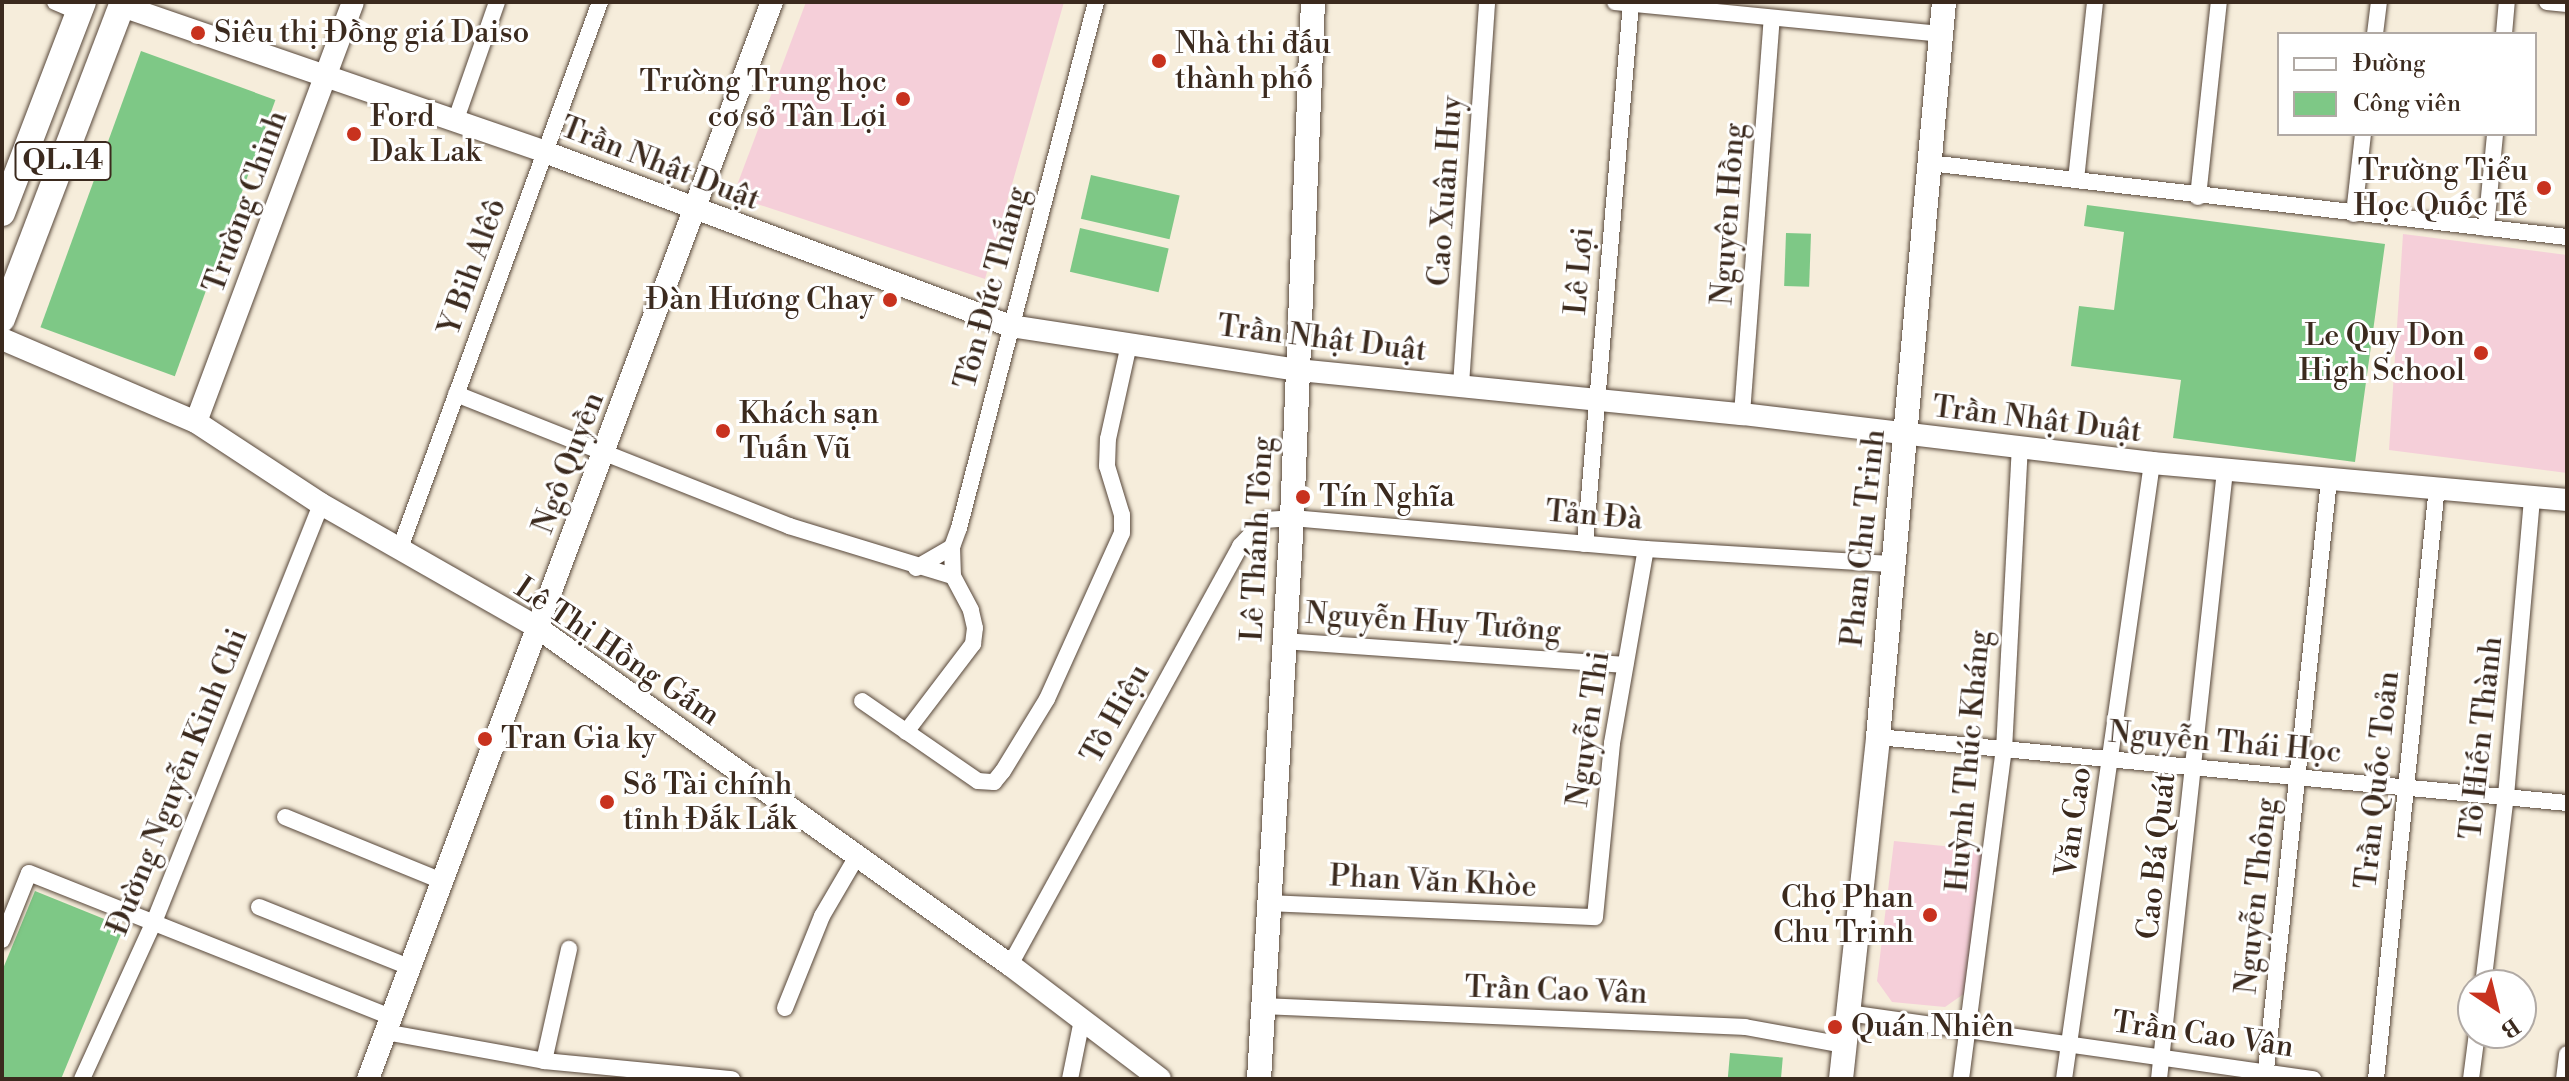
<!DOCTYPE html>
<meta charset="utf-8">
<style>
body{margin:0}
#map{position:relative;width:2569px;height:1081px;overflow:hidden;background:#f6eddb;font-family:"Libre Bodoni",serif}
div>[style]{position:absolute}
.built>*{inset:0;background:#f5cfd9}
.green>*{inset:0;background:#7ec886;transform-origin:0 0}
.roads{filter:drop-shadow(0 0 2px #57473a) drop-shadow(0 0 2px #57473a)}
.minor>*{height:16px;margin:-8px;padding:0 8px;transform-origin:8px;border-radius:8px;background:#fff}
.tertiary>*{height:22px;margin:-11px;padding:0 11px;transform-origin:11px;border-radius:11px;background:#fff}
.secondary>*{height:24px;margin:-12px;padding:0 12px;transform-origin:12px;border-radius:12px;background:#fff}
.primary>*{height:26px;margin:-13px;padding:0 13px;transform-origin:13px;border-radius:13px;background:#fff}
.dots>*{width:22px;height:22px;translate:-50% -50%;box-sizing:border-box;border:4px solid #fff;border-radius:50%}
span{translate:-50% -50%;white-space:nowrap;text-align:center;line-height:1.15;-webkit-text-stroke:6px #fff;paint-order:stroke}
.shield-label span{padding:2px 6px;background:#fff;border:2px solid;border-radius:6px;-webkit-text-stroke-width:0}
.shield-label{font-size:28px;color:#3b2a1e;font-weight:700}
.poi-label{font-size:30px;color:#3b2a1e}
.left{translate:0 -50%;text-align:left}
.right{translate:-100% -50%;text-align:right}
.street-label{font-size:30px;color:#3b2a1e}
.frame{position:absolute;inset:0;border:4px solid #3b2a1e;pointer-events:none}
.legend{position:absolute;left:2277px;top:32px;width:260px;height:104px;box-sizing:border-box;background:#fff;border:2px solid #b1aaa5;margin:0;padding:10px 14px;list-style:none;font-size:24px;color:#3b2a1e}
.legend li{display:flex;align-items:center;gap:16px;height:40px}
.legend b{width:40px;border:2px solid #b1aaa5}
.north{position:absolute;left:2457px;top:969px;width:80px;height:80px;box-sizing:border-box;background:#fff;border:2px solid #b1aaa5;border-radius:50%;rotate:145deg;font-size:22px;font-weight:700;line-height:32px;text-align:center;color:#3b2a1e}
.north::after{content:'';display:block;margin:auto;width:28px;height:36px;background:#c8321e;clip-path:polygon(50% 0,100% 100%,50% 72%,0 100%)}
</style>
<div id="map">
<div class="built">
<i style="clip-path:polygon(806px 2px,1064px 2px,985px 279px,733px 196px)"></i>
<i style="clip-path:polygon(2403px 234px,2567px 255px,2567px 473px,2389px 450px)"></i>
<i style="clip-path:polygon(1894px 841px,1983px 850px,1965px 993px,1945px 1007px,1892px 1002px,1877px 981px)"></i>
</div>
<div class="green">
<i style="left:141px;top:51px;width:143px;height:294px;rotate:20deg"></i>
<i style="left:1091px;top:175px;width:91px;height:45px;rotate:13deg"></i>
<i style="clip-path:polygon(2087px 205px,2385px 244px,2355px 462px,2173px 438px,2181px 380px,2071px 366px,2079px 306px,2114px 310px,2124px 232px,2084px 226px)"></i>
<i style="left:1080px;top:228px;width:91px;height:45px;rotate:13deg"></i>
<i style="left:1786px;top:233px;width:25px;height:53px;rotate:2deg"></i>
<i style="clip-path:polygon(35px 891px,124px 927px,61px 1079px,2px 1079px,2px 971px)"></i>
<i style="left:1730px;top:1053px;width:53px;height:24px;rotate:5deg"></i>
</div>
<div class="roads">
<div class="minor">
<i style="left:55px;top:2px;width:26px;rotate:23deg"></i>
<i style="left:1615px;top:2px;width:329px;rotate:5.6deg"></i>
<i style="left:2547px;top:2px;width:20px;rotate:6deg"></i>
<i style="left:2375px;top:34px;width:32px;rotate:-83deg"></i>
<i style="left:2504px;top:34px;width:32px;rotate:-85deg"></i>
<i style="left:455px;top:122px;width:127px;rotate:-70.7deg"></i>
<i style="left:1929px;top:163px;width:642px;rotate:6.62deg"></i>
<i style="left:2076px;top:180px;width:179px;rotate:-83.9deg"></i>
<i style="left:2198px;top:197px;width:196px;rotate:-83.9deg"></i>
<i style="left:2354px;top:214px;width:81px;rotate:-83.6deg"></i>
<i style="left:2486px;top:228px;width:94px;rotate:-84.5deg"></i>
<i style="left:1461px;top:385px;width:384px;rotate:-86.1deg"></i>
<i style="left:456px;top:394px;width:358px;rotate:21.6deg"></i>
<i style="left:789px;top:526px;width:171px;rotate:17deg"></i>
<i style="left:1742px;top:414px;width:397px;rotate:-85.7deg"></i>
<i style="left:1585px;top:544px;width:543px;rotate:-85.14deg"></i>
<i style="left:399px;top:551px;width:585px;rotate:-69.89deg"></i>
<i style="left:916px;top:568px;width:42px;rotate:-30.3deg"></i>
<i style="left:952px;top:547px;width:20px;rotate:-70deg"></i>
<i style="left:959px;top:528px;width:544px;rotate:-75.4deg"></i>
<i style="left:1284px;top:641px;width:342px;rotate:4deg"></i>
<i style="left:862px;top:701px;width:141px;rotate:34.6deg"></i>
<i style="left:978px;top:781px;width:16px;rotate:4deg"></i>
<i style="left:994px;top:782px;width:14px;rotate:-51deg"></i>
<i style="left:1003px;top:771px;width:84px;rotate:-58.6deg"></i>
<i style="left:1047px;top:699px;width:182px;rotate:-65.7deg"></i>
<i style="left:1122px;top:533px;width:18px;rotate:-90deg"></i>
<i style="left:1122px;top:515px;width:51px;rotate:-107deg"></i>
<i style="left:1107px;top:466px;width:27px;rotate:-88deg"></i>
<i style="left:1108px;top:439px;width:97px;rotate:-77.5deg"></i>
<i style="left:906px;top:732px;width:111px;rotate:-52.7deg"></i>
<i style="left:973px;top:644px;width:16px;rotate:-83deg"></i>
<i style="left:975px;top:628px;width:18px;rotate:-103deg"></i>
<i style="left:971px;top:610px;width:38px;rotate:-118deg"></i>
<i style="left:953px;top:576px;width:29px;rotate:-92deg"></i>
<i style="left:1878px;top:737px;width:692px;rotate:5.47deg"></i>
<i style="left:285px;top:817px;width:170px;rotate:22.2deg"></i>
<i style="left:1269px;top:903px;width:326px;rotate:2.5deg"></i>
<i style="left:1595px;top:917px;width:175px;rotate:-84.4deg"></i>
<i style="left:1612px;top:743px;width:197px;rotate:-80.1deg"></i>
<i style="left:259px;top:907px;width:162px;rotate:21.8deg"></i>
<i style="left:2px;top:940px;width:72px;rotate:-68.1deg"></i>
<i style="left:29px;top:873px;width:389px;rotate:21.7deg"></i>
<i style="left:1010px;top:965px;width:478px;rotate:-61.2deg"></i>
<i style="left:1240px;top:546px;width:36px;rotate:-46deg"></i>
<i style="left:1265px;top:520px;width:27px;rotate:-4deg"></i>
<i style="left:1292px;top:518px;width:355px;rotate:5deg"></i>
<i style="left:1646px;top:549px;width:245px;rotate:3.5deg"></i>
<i style="left:2483px;top:985px;width:190px;rotate:-83.1deg"></i>
<i style="left:2506px;top:796px;width:300px;rotate:-85deg"></i>
<i style="left:1264px;top:1006px;width:481px;rotate:2.5deg"></i>
<i style="left:1745px;top:1027px;width:101px;rotate:10.3deg"></i>
<i style="left:785px;top:1008px;width:99px;rotate:-68.1deg"></i>
<i style="left:822px;top:916px;width:69px;rotate:-59.7deg"></i>
<i style="left:1848px;top:1013px;width:470px;rotate:8.1deg"></i>
<i style="left:385px;top:1032px;width:162px;rotate:10.3deg"></i>
<i style="left:544px;top:1061px;width:189px;rotate:5.5deg"></i>
<i style="left:544px;top:1061px;width:115px;rotate:-77.4deg"></i>
<i style="left:82px;top:1079px;width:173px;rotate:-65.4deg"></i>
<i style="left:154px;top:922px;width:450px;rotate:-68.2deg"></i>
<i style="left:1070px;top:1079px;width:60px;rotate:-78.5deg"></i>
<i style="left:1961px;top:1079px;width:332px;rotate:-82.6deg"></i>
<i style="left:2004px;top:750px;width:303px;rotate:-87deg"></i>
<i style="left:2064px;top:1079px;width:622px;rotate:-81.87deg"></i>
<i style="left:2159px;top:1079px;width:613px;rotate:-83.81deg"></i>
<i style="left:2265px;top:1079px;width:602px;rotate:-83.9deg"></i>
<i style="left:2376px;top:1079px;width:595px;rotate:-84.12deg"></i>
<i style="left:2471px;top:1079px;width:46px;rotate:-82.6deg"></i>
<i style="left:2564px;top:1079px;width:25px;rotate:-83deg"></i>
</div>
<div class="tertiary">
<i style="left:122px;top:6px;width:447px;rotate:19deg"></i>
<i style="left:545px;top:152px;width:497px;rotate:20.5deg"></i>
<i style="left:1011px;top:326px;width:290px;rotate:8.7deg"></i>
<i style="left:1298px;top:370px;width:446px;rotate:5.7deg"></i>
<i style="left:1742px;top:414px;width:413px;rotate:6.8deg"></i>
<i style="left:2152px;top:463px;width:417px;rotate:5.1deg"></i>
<i style="left:2px;top:339px;width:211px;rotate:23.2deg"></i>
<i style="left:196px;top:422px;width:149px;rotate:33.3deg"></i>
<i style="left:321px;top:504px;width:250px;rotate:29.7deg"></i>
<i style="left:538px;top:628px;width:580px;rotate:35.53deg"></i>
<i style="left:1010px;top:965px;width:188px;rotate:37.2deg"></i>
<i style="left:196px;top:422px;width:448px;rotate:-69.5deg"></i>
<i style="left:368px;top:1079px;width:1150px;rotate:-69.44deg"></i>
</div>
<div class="secondary">
<i style="left:1259px;top:1079px;width:562px;rotate:-86.63deg"></i>
<i style="left:1292px;top:518px;width:516px;rotate:-87.67deg"></i>
<i style="left:1841px;top:1079px;width:344px;rotate:-83.8deg"></i>
<i style="left:1878px;top:737px;width:738px;rotate:-84.87deg"></i>
</div>
<div class="primary">
<i style="left:2px;top:213px;width:226px;rotate:-69deg"></i>
<i style="left:2px;top:319px;width:339px;rotate:-69.1deg"></i>
</div>
</div>
<div class="dots">
<i style="left:198px;top:33px;background:#c8321e"></i>
<i style="left:1159px;top:61px;background:#c8321e"></i>
<i style="left:903px;top:99px;background:#c8321e"></i>
<i style="left:354px;top:134px;background:#c8321e"></i>
<i style="left:2544px;top:188px;background:#c8321e"></i>
<i style="left:890px;top:300px;background:#c8321e"></i>
<i style="left:2481px;top:353px;background:#c8321e"></i>
<i style="left:723px;top:431px;background:#c8321e"></i>
<i style="left:1303px;top:497px;background:#c8321e"></i>
<i style="left:485px;top:739px;background:#c8321e"></i>
<i style="left:607px;top:802px;background:#c8321e"></i>
<i style="left:1930px;top:915px;background:#c8321e"></i>
<i style="left:1835px;top:1027px;background:#c8321e"></i>
</div>
<div class="shield-label">
<span style="left:63px;top:161px">QL.14</span>
</div>
<div class="poi-label">
<span class="left" style="left:214px;top:33px">Siêu thị Đồng giá Daiso</span>
<span class="left" style="left:1175px;top:61px">Nhà thi đấu<br>thành phố</span>
<span class="right" style="left:887px;top:99px">Trường Trung học<br>cơ sở Tân Lợi</span>
<span class="left" style="left:370px;top:134px">Ford<br>Dak Lak</span>
<span class="right" style="left:2528px;top:188px">Trường Tiểu<br>Học Quốc Tế</span>
<span class="right" style="left:874px;top:300px">Đàn Hương Chay</span>
<span class="right" style="left:2465px;top:353px">Le Quy Don<br>High School</span>
<span class="left" style="left:739px;top:431px">Khách sạn<br>Tuấn Vũ</span>
<span class="left" style="left:1319px;top:497px">Tín Nghĩa</span>
<span class="left" style="left:501px;top:739px">Tran Gia ky</span>
<span class="left" style="left:623px;top:802px">Sở Tài chính<br>tỉnh Đắk Lắk</span>
<span class="right" style="left:1914px;top:915px">Chợ Phan<br>Chu Trinh</span>
<span class="left" style="left:1851px;top:1027px">Quán Nhiên</span>
</div>
<div class="street-label">
<span style="left:660px;top:164px;rotate:21deg">Trần Nhật Duật</span>
<span style="left:1446px;top:191px;rotate:-86deg">Cao Xuân Huy</span>
<span style="left:246px;top:202px;rotate:-70deg">Trường Chinh</span>
<span style="left:1729px;top:214px;rotate:-86deg">Nguyên Hồng</span>
<span style="left:473px;top:267px;rotate:-70deg">Y Bih Alêô</span>
<span style="left:1580px;top:271px;rotate:-85deg">Lê Lợi</span>
<span style="left:992px;top:288px;rotate:-75deg">Tôn Đức Thắng</span>
<span style="left:1322px;top:339px;rotate:7deg">Trần Nhật Duật</span>
<span style="left:2037px;top:420px;rotate:7deg">Trần Nhật Duật</span>
<span style="left:569px;top:463px;rotate:-69deg">Ngô Quyền</span>
<span style="left:1594px;top:516px;rotate:5deg">Tản Đà</span>
<span style="left:1864px;top:538px;rotate:-84deg">Phan Chu Trinh</span>
<span style="left:1258px;top:539px;rotate:-87deg">Lê Thánh Tông</span>
<span style="left:1433px;top:623px;rotate:4deg">Nguyễn Huy Tưởng</span>
<span style="left:617px;top:652px;rotate:34deg">Lê Thị Hồng Gấm</span>
<span style="left:1116px;top:714px;rotate:-61deg">Tô Hiệu</span>
<span style="left:1589px;top:729px;rotate:-82deg">Nguyễn Thi</span>
<span style="left:2482px;top:738px;rotate:-84deg">Tô Hiến Thành</span>
<span style="left:2225px;top:743px;rotate:5deg">Nguyễn Thái Học</span>
<span style="left:1969px;top:761px;rotate:-85deg">Huỳnh Thúc Kháng</span>
<span style="left:2378px;top:780px;rotate:-84deg">Trần Quốc Toản</span>
<span style="left:178px;top:782px;rotate:-68deg">Đường Nguyễn Kinh Chi</span>
<span style="left:2074px;top:822px;rotate:-82deg">Văn Cao</span>
<span style="left:2157px;top:856px;rotate:-84deg">Cao Bá Quát</span>
<span style="left:1433px;top:882px;rotate:3deg">Phan Văn Khòe</span>
<span style="left:2257px;top:896px;rotate:-84deg">Nguyễn Thông</span>
<span style="left:1556px;top:991px;rotate:2deg">Trần Cao Vân</span>
<span style="left:2203px;top:1035px;rotate:8deg">Trần Cao Vân</span>
</div>
<div class="frame"></div>
<ul class="legend">
<li><b style="height:10px;background:#fff"></b>Đường</li>
<li><b style="height:22px;background:#7ec886"></b>Công viên</li>
</ul>
<div class="north">B</div>
</div>
